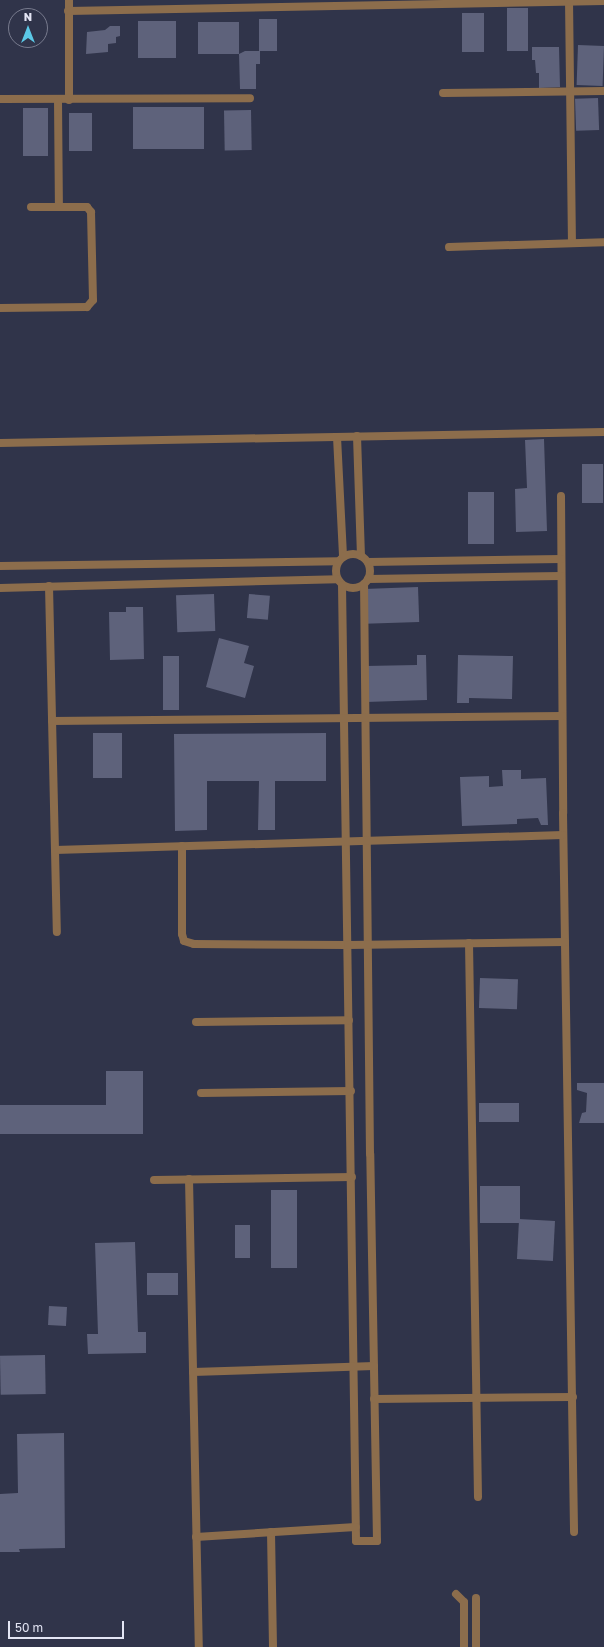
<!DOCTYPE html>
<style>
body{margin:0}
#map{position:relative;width:604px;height:1647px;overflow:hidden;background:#30344a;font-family:"Golos Text",sans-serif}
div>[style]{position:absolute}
.building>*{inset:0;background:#5e627b;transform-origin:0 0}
.minor>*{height:8px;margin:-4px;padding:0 4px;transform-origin:4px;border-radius:4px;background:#8c6d4c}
.minor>.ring{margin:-4px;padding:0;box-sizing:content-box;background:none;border:8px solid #8c6d4c;border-radius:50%}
.tertiary>*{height:8px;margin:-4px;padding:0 4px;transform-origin:4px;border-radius:4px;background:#8c6d4c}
span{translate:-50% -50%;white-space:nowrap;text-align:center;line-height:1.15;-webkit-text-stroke:3px #30344a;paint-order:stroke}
.north{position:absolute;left:8px;top:8px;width:40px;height:40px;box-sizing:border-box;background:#30344a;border:1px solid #787b8e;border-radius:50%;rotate:0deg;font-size:11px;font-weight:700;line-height:16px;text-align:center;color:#e3e5f4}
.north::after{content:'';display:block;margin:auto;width:14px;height:18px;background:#5bc8e6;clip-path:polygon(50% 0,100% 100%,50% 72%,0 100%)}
.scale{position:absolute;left:8px;top:1621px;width:116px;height:18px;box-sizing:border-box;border:2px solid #e3e5f4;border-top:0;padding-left:5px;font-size:12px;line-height:14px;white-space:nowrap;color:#e3e5f4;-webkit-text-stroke:3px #30344a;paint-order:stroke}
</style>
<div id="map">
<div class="building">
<i style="left:507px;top:8px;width:21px;height:43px"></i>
<i style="left:462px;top:13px;width:22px;height:39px"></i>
<i style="left:259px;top:19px;width:18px;height:32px"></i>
<i style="left:138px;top:21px;width:38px;height:37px"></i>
<i style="left:239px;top:22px;width:32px;height:41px;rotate:90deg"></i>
<i style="clip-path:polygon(110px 26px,120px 26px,120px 36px,116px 37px,116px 43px,108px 44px,108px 52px,86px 54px,87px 32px,105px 30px)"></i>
<i style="left:578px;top:45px;width:26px;height:40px;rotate:2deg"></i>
<i style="clip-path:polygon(532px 47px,559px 47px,560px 87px,539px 88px,539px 73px,536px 73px,535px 60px,532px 60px)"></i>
<i style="clip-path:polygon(245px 51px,260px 51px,260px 64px,256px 64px,256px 89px,240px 89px,239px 54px)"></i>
<i style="left:598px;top:98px;width:32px;height:23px;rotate:88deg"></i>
<i style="left:133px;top:107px;width:71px;height:42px"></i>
<i style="left:23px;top:108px;width:25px;height:48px"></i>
<i style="left:251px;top:110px;width:40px;height:27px;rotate:89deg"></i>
<i style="left:69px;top:113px;width:23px;height:38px"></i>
<i style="clip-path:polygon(544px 439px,547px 531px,516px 532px,515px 489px,527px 488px,525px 440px)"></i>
<i style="left:603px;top:464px;width:39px;height:21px;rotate:90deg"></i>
<i style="left:468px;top:492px;width:26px;height:52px"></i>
<i style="left:418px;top:587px;width:35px;height:54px;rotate:88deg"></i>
<i style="left:214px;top:594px;width:37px;height:38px;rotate:88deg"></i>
<i style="left:249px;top:594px;width:21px;height:24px;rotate:5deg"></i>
<i style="clip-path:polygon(126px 607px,143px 607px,144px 659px,110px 660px,109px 612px,126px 612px)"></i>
<i style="clip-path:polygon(219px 638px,249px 646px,244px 663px,254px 666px,245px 698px,206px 687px)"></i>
<i style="clip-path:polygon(417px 655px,426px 655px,427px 700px,366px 702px,365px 666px,417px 665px)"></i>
<i style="clip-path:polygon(458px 655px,513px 656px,512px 699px,469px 698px,469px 703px,457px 703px)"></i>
<i style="left:163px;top:656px;width:16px;height:54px"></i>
<i style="left:93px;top:733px;width:29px;height:45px"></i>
<i style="clip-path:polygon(326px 733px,326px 781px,275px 781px,275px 830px,258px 830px,259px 781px,207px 781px,207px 830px,175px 831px,174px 734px)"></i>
<i style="clip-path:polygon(502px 770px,521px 770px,521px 779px,546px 778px,548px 825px,541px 825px,538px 818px,517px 819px,517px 824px,462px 826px,460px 777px,489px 776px,489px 787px,503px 786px)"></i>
<i style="left:480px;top:978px;width:38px;height:30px;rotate:2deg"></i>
<i style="clip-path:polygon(106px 1071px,143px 1071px,143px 1134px,0 1134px,0 1105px,106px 1105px)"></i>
<i style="clip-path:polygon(577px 1083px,604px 1083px,604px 1123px,579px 1123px,582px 1113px,586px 1112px,587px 1093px,577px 1090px)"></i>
<i style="left:479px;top:1103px;width:40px;height:19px"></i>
<i style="left:480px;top:1186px;width:40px;height:37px"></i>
<i style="left:271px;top:1190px;width:26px;height:78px"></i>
<i style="left:555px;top:1221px;width:40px;height:36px;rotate:93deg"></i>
<i style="left:235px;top:1225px;width:15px;height:33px"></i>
<i style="clip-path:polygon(135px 1242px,138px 1332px,146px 1332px,146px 1353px,88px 1354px,87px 1334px,98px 1334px,95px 1243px)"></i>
<i style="left:147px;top:1273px;width:31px;height:22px"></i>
<i style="left:49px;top:1306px;width:18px;height:19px;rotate:3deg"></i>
<i style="left:45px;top:1355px;width:39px;height:45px;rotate:89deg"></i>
<i style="clip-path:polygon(64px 1433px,65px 1548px,19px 1549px,20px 1552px,0 1552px,0 1494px,18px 1493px,17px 1434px)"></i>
</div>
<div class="minor">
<i style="left:69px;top:0;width:100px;rotate:90deg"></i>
<i style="left:569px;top:0;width:243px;rotate:89.3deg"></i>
<i style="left:68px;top:11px;width:536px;rotate:-1.07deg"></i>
<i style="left:443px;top:93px;width:161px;rotate:-0.7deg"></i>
<i style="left:0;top:99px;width:250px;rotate:-0.2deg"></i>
<i style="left:58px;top:100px;width:107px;rotate:89.5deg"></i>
<i style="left:449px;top:247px;width:155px;rotate:-1.8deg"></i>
<i style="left:0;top:308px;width:87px;rotate:-0.7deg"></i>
<i style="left:87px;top:307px;width:9px;rotate:-49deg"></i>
<i style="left:93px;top:300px;width:88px;rotate:-91.3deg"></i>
<i style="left:91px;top:212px;width:6px;rotate:-129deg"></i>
<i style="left:87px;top:207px;width:56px;rotate:180deg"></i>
<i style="left:357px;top:436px;width:120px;rotate:88.1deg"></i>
<i style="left:337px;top:437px;width:120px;rotate:87.1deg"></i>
<i style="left:561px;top:496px;width:317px;rotate:89.6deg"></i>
<i style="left:563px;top:813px;width:719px;rotate:89.12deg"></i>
<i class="ring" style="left:336px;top:554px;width:26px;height:26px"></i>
<i style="left:368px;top:562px;width:193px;rotate:-0.9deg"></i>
<i style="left:0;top:566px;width:338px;rotate:-0.8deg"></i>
<i style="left:368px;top:579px;width:193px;rotate:-0.9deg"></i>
<i style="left:342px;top:585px;width:956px;rotate:89.16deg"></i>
<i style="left:356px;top:1541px;width:21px"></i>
<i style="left:377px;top:1541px;width:387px;rotate:-91deg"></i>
<i style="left:370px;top:1154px;width:570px;rotate:-90.6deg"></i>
<i style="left:49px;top:586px;width:346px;rotate:88.7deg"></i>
<i style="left:0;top:588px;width:337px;rotate:-1.5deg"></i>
<i style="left:52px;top:721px;width:510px;rotate:-0.56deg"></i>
<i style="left:182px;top:846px;width:88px;rotate:90deg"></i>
<i style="left:182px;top:934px;width:7px;rotate:74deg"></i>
<i style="left:184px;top:941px;width:10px;rotate:17deg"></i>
<i style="left:194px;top:944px;width:154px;rotate:0.4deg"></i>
<i style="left:348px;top:945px;width:217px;rotate:-0.8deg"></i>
<i style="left:55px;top:850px;width:508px;rotate:-1.69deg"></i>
<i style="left:469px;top:943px;width:554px;rotate:89.07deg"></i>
<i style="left:196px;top:1022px;width:153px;rotate:-0.7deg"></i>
<i style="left:201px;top:1093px;width:150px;rotate:-0.8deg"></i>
<i style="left:189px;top:1179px;width:468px;rotate:88.8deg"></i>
<i style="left:154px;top:1180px;width:198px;rotate:-0.9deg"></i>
<i style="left:193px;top:1372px;width:181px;rotate:-1.9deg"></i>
<i style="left:374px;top:1399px;width:199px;rotate:-0.6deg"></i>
<i style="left:271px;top:1532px;width:115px;rotate:89deg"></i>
<i style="left:196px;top:1537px;width:160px;rotate:-3.6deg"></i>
<i style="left:456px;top:1594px;width:11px;rotate:45deg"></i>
<i style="left:464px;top:1602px;width:45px;rotate:90deg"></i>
<i style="left:476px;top:1598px;width:49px;rotate:90deg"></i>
</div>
<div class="tertiary">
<i style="left:0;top:443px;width:604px;rotate:-1.04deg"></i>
</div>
<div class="north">N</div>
<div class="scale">50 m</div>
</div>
